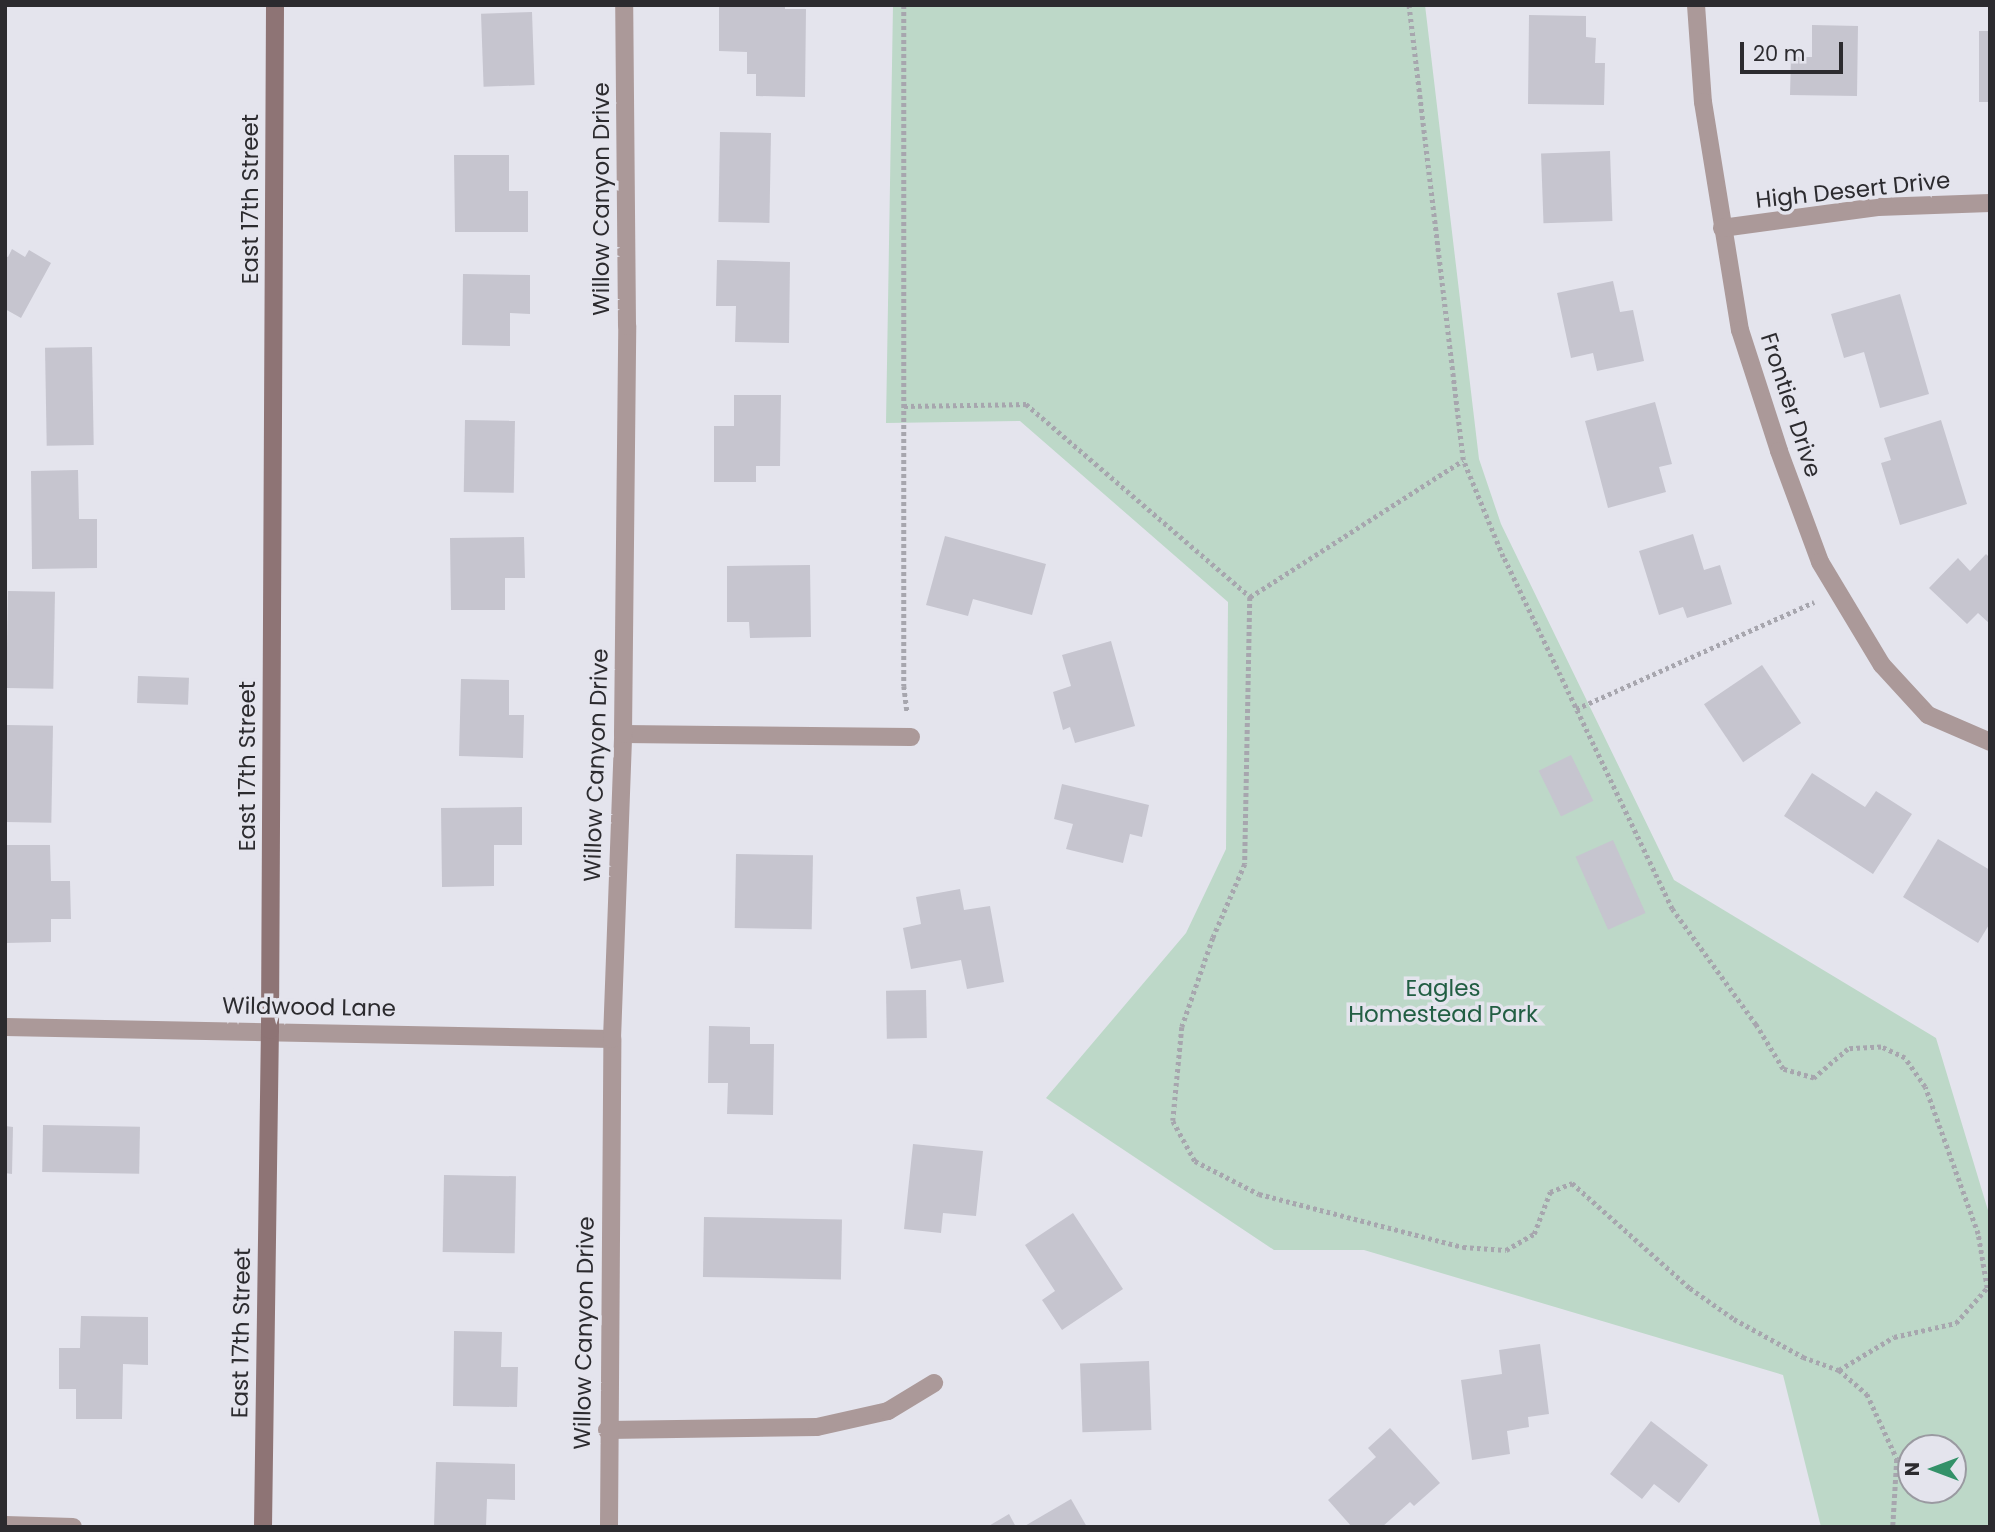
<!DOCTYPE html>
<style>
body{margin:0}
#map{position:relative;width:1995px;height:1532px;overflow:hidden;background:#e4e4ed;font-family:Poppins,sans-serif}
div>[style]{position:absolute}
.green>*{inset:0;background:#bdd8c8}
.building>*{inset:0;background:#c6c5cf;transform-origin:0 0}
.path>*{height:4.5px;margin-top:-2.25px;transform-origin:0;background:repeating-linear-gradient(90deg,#a7a6ae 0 3.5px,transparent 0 7px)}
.street>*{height:18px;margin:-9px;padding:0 9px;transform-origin:9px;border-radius:9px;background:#ab9999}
.secondary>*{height:18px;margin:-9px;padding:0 9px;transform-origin:9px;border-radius:9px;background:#8e7475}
span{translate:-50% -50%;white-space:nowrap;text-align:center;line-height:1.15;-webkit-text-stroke:7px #e4e4ed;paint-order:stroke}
.street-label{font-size:23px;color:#2c2b2f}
.park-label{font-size:23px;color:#225e43}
.frame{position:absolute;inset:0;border:7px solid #2c2b2f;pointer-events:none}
.north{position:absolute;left:1897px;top:1434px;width:70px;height:70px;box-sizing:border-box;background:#e4e4ed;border:2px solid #9a9aa1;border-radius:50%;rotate:270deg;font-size:19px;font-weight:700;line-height:28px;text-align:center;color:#2c2b2f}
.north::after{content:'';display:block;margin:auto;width:24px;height:32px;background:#339169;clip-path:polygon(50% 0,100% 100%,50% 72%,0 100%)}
.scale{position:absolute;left:1740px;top:42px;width:103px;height:32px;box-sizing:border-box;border:4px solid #2c2b2f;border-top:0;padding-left:9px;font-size:21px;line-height:24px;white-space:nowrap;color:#2c2b2f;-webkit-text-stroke:5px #e4e4ed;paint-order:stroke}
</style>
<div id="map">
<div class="green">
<i style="clip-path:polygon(evenodd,893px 5px,1425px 5px,1479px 459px,1501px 524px,1674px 880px,1936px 1038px,1990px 1217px,1990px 1527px,1821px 1527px,1783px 1375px,1364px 1250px,1274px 1250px,1046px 1098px,1186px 933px,1226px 849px,1228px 602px,1020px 421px,886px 423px,893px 5px,1911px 1448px,1953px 1448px,1953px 1490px,1911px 1490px,1911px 1448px)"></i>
</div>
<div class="building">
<i style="clip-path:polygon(719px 5px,785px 5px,785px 9px,806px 9px,805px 97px,756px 96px,756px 74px,747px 74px,747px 52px,719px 51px)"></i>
<i style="left:532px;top:12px;width:73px;height:51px;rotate:88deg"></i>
<i style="clip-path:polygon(1529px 15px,1586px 16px,1586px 37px,1596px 38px,1595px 63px,1605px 63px,1604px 105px,1528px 104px)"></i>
<i style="clip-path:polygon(1812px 25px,1858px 26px,1857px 96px,1790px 95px,1791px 57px,1812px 57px)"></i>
<i style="left:1979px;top:31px;width:11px;height:71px"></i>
<i style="left:720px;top:132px;width:51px;height:90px;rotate:1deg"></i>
<i style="left:1610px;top:151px;width:70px;height:69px;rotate:88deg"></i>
<i style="clip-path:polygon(454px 155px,509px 155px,509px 191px,528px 191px,528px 232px,455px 232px)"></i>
<i style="clip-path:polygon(12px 249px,25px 257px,29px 250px,51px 263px,21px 318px,5px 309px,5px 256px,8px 257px)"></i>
<i style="clip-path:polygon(717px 260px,790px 262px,789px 343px,735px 342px,736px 306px,716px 306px)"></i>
<i style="clip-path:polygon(463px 274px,530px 275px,530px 314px,510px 313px,510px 346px,462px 345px)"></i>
<i style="clip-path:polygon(1613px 281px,1620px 312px,1633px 310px,1644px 361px,1597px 371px,1593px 353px,1571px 358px,1557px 293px)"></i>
<i style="clip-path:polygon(1900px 294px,1929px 394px,1880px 408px,1864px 352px,1844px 358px,1831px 314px)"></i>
<i style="left:92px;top:347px;width:98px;height:47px;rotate:89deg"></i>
<i style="clip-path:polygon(734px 395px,781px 395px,780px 466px,756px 466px,756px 482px,714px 482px,714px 426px,734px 426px)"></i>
<i style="clip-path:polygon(1655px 402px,1672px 464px,1659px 467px,1666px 492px,1608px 508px,1585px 421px)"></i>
<i style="left:465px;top:420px;width:50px;height:72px;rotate:1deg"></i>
<i style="clip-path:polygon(1941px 420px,1967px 504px,1900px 525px,1881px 463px,1891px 460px,1884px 438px)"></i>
<i style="clip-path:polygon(78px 470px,79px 519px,97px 519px,97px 568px,32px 569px,31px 471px)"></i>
<i style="clip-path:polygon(1693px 534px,1704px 570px,1720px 565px,1732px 604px,1687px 618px,1683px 607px,1659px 615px,1639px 551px)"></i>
<i style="clip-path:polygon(945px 536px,1046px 564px,1032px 615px,973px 599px,968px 616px,926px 605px)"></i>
<i style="clip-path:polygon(524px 537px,525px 578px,505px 578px,505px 610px,451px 610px,450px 538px)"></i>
<i style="clip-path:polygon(1986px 554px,1990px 558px,1990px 624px,1978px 613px,1967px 624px,1929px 588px,1958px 558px,1970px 571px)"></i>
<i style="clip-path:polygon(810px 565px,811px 637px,750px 638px,749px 622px,727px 622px,727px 566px)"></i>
<i style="left:8px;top:591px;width:47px;height:97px;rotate:1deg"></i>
<i style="clip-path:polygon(1111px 641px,1135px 726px,1075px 743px,1070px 727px,1063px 730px,1053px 692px,1071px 686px,1062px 655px)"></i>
<i style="left:1762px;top:665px;width:70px;height:70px;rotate:56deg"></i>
<i style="left:138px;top:676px;width:51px;height:27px;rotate:2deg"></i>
<i style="clip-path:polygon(461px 679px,509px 680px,509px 715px,524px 715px,523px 758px,459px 756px)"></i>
<i style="left:7px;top:725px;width:46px;height:97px;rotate:1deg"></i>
<i style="left:1571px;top:755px;width:51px;height:36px;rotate:64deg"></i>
<i style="clip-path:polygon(1812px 773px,1865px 807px,1876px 791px,1912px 814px,1873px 874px,1784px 816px)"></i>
<i style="clip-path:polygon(1062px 784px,1149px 805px,1142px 837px,1130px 834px,1123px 863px,1066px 849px,1073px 824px,1054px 819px)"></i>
<i style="clip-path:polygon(522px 807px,522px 845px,494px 845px,494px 886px,442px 887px,441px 808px)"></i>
<i style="clip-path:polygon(1938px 839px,1990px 870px,1990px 923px,1978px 943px,1903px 897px)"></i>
<i style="left:1613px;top:840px;width:80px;height:41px;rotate:66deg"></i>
<i style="clip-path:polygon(5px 845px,50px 845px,51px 881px,70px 881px,71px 919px,51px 919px,51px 942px,5px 943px)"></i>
<i style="left:736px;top:854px;width:77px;height:74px;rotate:1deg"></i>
<i style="clip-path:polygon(960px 889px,964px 910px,990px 906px,1004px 982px,967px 989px,961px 960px,911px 969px,903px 928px,921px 924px,916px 897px)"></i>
<i style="left:926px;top:990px;width:48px;height:40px;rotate:89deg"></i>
<i style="clip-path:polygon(709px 1026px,750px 1027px,750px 1044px,774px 1044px,773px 1115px,727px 1114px,728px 1083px,708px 1083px)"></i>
<i style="left:43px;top:1125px;width:97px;height:47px;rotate:1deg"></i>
<i style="clip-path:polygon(5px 1126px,13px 1127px,12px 1174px,5px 1173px)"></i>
<i style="clip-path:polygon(913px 1144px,983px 1151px,976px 1216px,943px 1213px,941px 1233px,904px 1229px)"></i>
<i style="left:444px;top:1175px;width:72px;height:77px;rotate:1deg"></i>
<i style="clip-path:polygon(1073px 1213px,1123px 1289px,1062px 1330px,1042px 1300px,1055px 1291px,1025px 1245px)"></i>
<i style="left:704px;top:1217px;width:138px;height:60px;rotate:1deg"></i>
<i style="clip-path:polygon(81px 1316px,148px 1317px,148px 1365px,123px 1364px,122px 1419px,76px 1419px,76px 1389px,59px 1389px,59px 1348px,80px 1348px)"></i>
<i style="clip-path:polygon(454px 1331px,502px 1332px,501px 1367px,518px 1367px,517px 1407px,453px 1406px)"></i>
<i style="clip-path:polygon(1540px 1344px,1549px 1414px,1528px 1417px,1529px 1427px,1507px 1431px,1510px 1454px,1472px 1460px,1461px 1380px,1502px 1374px,1499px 1350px)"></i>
<i style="left:1149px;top:1361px;width:69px;height:69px;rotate:88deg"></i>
<i style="clip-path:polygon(1651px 1421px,1708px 1465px,1679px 1503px,1654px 1484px,1642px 1499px,1610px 1474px)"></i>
<i style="clip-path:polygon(1390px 1428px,1440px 1483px,1414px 1506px,1410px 1502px,1382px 1527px,1352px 1527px,1328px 1500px,1376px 1457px,1368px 1448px)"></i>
<i style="clip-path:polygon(436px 1462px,515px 1464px,515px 1500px,487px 1499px,486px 1527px,434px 1527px)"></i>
<i style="clip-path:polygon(1071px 1499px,1087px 1527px,1023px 1527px)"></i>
<i style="clip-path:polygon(1009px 1514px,1016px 1527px,987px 1527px)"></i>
</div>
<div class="path">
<i style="left:904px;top:5px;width:681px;rotate:90deg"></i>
<i style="left:904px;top:686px;width:26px;rotate:83deg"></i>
<i style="left:904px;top:406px;width:122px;rotate:-0.9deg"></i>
<i style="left:1026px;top:404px;width:296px;rotate:40.7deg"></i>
<i style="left:1250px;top:597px;width:267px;rotate:91.1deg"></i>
<i style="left:1245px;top:864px;width:81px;rotate:113.4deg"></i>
<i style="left:1213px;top:938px;width:94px;rotate:109.2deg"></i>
<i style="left:1182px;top:1027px;width:94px;rotate:95.5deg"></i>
<i style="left:1173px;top:1121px;width:46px;rotate:61.2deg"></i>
<i style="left:1195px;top:1161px;width:72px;rotate:27.3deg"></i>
<i style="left:1259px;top:1194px;width:211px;rotate:14.6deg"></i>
<i style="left:1463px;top:1247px;width:43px;rotate:4deg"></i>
<i style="left:1506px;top:1250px;width:32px;rotate:-30deg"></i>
<i style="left:1534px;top:1234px;width:45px;rotate:-69.1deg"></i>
<i style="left:1550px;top:1192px;width:24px;rotate:-22deg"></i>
<i style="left:1572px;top:1183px;width:158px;rotate:41.7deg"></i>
<i style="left:1690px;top:1288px;width:54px;rotate:35.2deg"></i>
<i style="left:1734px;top:1319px;width:79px;rotate:28.8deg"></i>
<i style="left:1803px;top:1357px;width:38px;rotate:20deg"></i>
<i style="left:1839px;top:1370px;width:64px;rotate:-31deg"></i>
<i style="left:1894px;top:1337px;width:64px;rotate:-12.7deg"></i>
<i style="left:1956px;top:1323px;width:47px;rotate:-48.5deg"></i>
<i style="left:1987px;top:1288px;width:55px;rotate:-99.5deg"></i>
<i style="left:1978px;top:1234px;width:156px;rotate:-109.8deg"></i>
<i style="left:1925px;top:1087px;width:35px;rotate:-125deg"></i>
<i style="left:1905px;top:1058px;width:26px;rotate:-155deg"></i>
<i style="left:1881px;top:1047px;width:33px;rotate:177deg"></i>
<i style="left:1848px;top:1049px;width:45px;rotate:139.5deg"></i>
<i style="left:1814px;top:1078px;width:32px;rotate:-164deg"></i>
<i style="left:1783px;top:1069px;width:52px;rotate:-121.5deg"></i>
<i style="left:1756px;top:1025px;width:143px;rotate:-125.9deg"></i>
<i style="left:1672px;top:909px;width:390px;rotate:-115.6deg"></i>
<i style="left:1503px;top:557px;width:105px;rotate:-112.4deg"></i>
<i style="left:1463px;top:460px;width:458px;rotate:-96.8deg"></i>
<i style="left:1250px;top:597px;width:253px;rotate:-32.7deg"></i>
<i style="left:1576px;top:709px;width:261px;rotate:-24.2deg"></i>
<i style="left:1839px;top:1370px;width:37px;rotate:41deg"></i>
<i style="left:1867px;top:1394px;width:72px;rotate:65.2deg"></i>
<i style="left:1897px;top:1459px;width:68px;rotate:93.4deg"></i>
</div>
<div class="street">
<i style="left:1696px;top:5px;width:97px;rotate:85.9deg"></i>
<i style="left:1703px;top:102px;width:231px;rotate:80.8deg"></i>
<i style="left:1740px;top:330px;width:127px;rotate:72.1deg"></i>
<i style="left:1779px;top:451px;width:118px;rotate:69.7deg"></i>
<i style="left:1820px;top:562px;width:120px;rotate:59deg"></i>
<i style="left:1882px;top:665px;width:68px;rotate:47.4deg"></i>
<i style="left:1928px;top:715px;width:68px;rotate:23.5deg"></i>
<i style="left:1722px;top:228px;width:157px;rotate:-7.7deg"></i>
<i style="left:1878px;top:207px;width:112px;rotate:-2deg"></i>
<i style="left:623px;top:734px;width:288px;rotate:0.6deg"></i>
<i style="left:5px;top:1027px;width:607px;rotate:1.13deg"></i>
<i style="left:607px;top:1430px;width:210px;rotate:-0.8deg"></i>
<i style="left:817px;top:1427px;width:73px;rotate:-12.7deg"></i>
<i style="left:888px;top:1411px;width:54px;rotate:-31.3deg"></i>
<i style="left:5px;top:1525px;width:68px;rotate:1.7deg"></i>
<i style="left:609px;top:1527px;width:488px;rotate:-89.6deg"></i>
<i style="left:612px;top:1039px;width:305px;rotate:-87.9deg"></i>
<i style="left:623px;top:734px;width:408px;rotate:-89.4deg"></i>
<i style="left:627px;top:326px;width:321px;rotate:-90.5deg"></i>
</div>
<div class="secondary">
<i style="left:263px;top:1527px;width:497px;rotate:-89.2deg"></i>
<i style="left:270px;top:1030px;width:1025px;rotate:-89.72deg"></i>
</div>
<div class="street-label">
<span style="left:1853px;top:190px;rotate:-6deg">High Desert Drive</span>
<span style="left:250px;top:199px;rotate:-90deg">East 17th Street</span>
<span style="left:601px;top:199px;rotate:-90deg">Willow Canyon Drive</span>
<span style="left:1791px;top:405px;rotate:72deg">Frontier Drive</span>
<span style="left:596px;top:765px;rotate:-88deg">Willow Canyon Drive</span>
<span style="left:247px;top:766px;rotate:-90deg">East 17th Street</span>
<span style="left:309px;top:1007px;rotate:1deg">Wildwood Lane</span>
<span style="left:241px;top:1333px;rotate:-89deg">East 17th Street</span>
<span style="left:584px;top:1333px;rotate:-89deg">Willow Canyon Drive</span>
</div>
<div class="park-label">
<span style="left:1443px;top:1001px">Eagles<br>Homestead Park</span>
</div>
<div class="frame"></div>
<div class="north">N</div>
<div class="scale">20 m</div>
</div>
